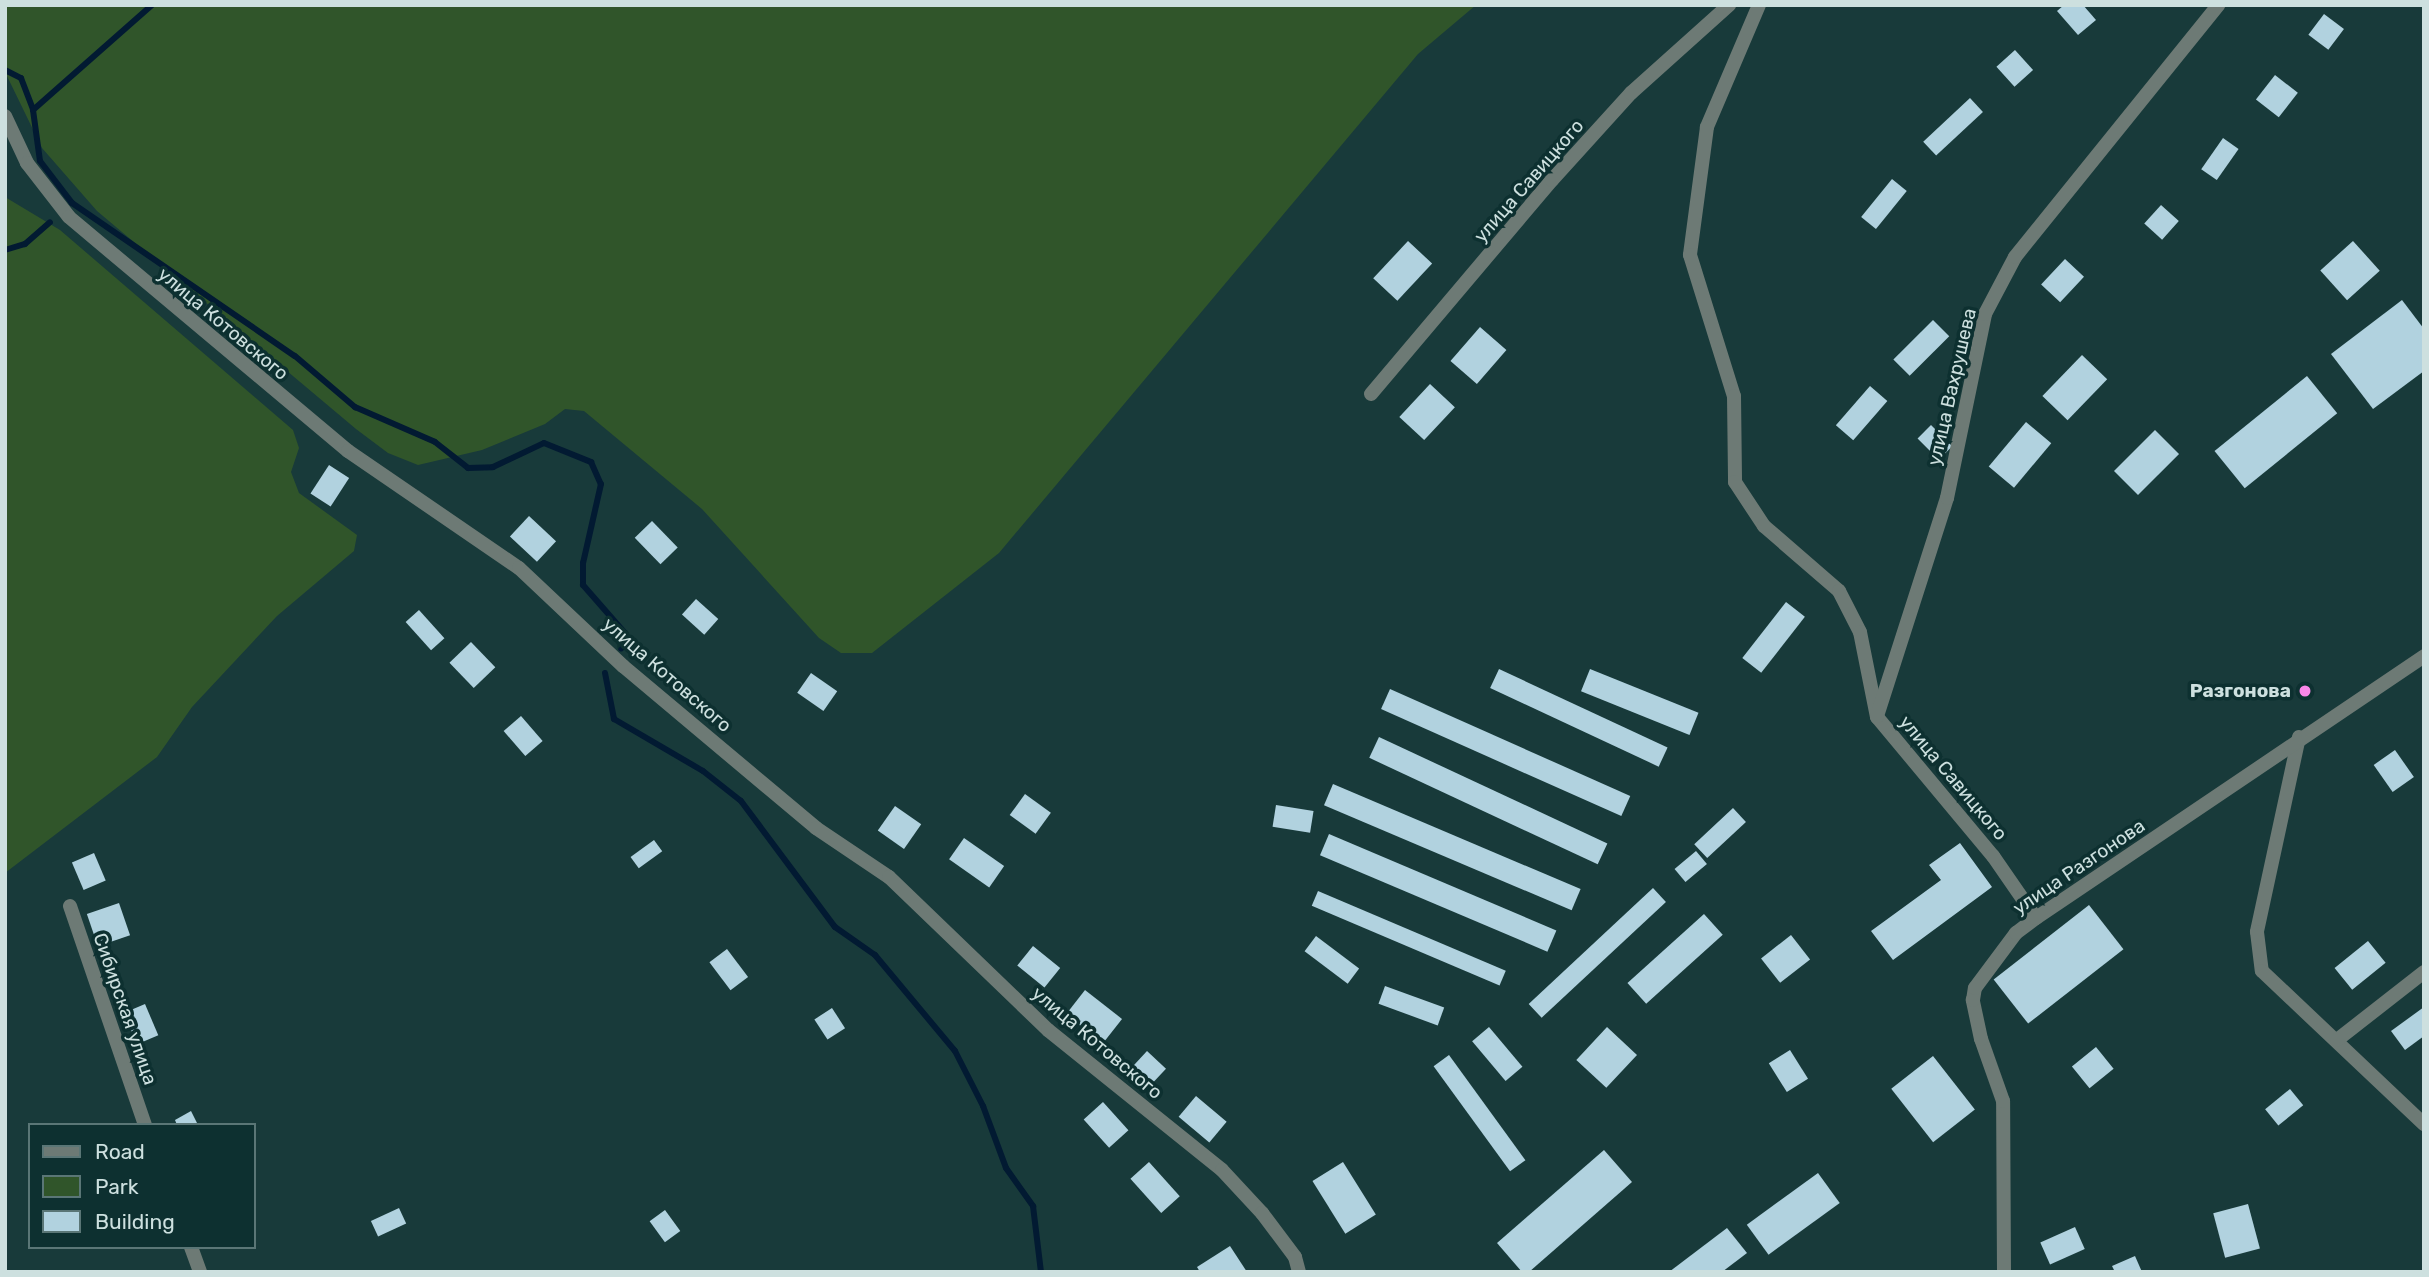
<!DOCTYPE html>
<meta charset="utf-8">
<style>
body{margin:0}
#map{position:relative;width:2429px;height:1277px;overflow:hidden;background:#183a3a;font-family:Rubik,sans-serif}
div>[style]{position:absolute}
.green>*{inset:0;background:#30552a}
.stream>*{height:6px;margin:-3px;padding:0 3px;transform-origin:3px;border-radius:3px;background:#021a32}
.building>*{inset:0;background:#b1d2df;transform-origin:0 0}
.minor>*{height:14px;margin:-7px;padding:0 7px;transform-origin:7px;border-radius:7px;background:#6d7a75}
.tertiary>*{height:14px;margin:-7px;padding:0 7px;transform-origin:7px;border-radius:7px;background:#6d7a75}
.dots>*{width:19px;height:19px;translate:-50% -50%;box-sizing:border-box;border:4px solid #0d3030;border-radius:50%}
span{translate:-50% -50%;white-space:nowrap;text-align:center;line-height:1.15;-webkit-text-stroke:7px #0d3030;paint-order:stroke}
.street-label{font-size:19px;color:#cde0df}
.poi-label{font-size:19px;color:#cde0df;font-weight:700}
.right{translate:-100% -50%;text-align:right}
.frame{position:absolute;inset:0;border:7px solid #cde0df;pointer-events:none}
.legend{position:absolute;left:28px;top:1123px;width:228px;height:126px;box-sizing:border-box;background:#0d3030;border:2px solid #5a7676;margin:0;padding:9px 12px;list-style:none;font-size:21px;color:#cde0df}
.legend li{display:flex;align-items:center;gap:14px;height:35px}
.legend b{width:35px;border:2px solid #5a7676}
</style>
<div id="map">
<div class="green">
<i style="clip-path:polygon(5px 5px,1476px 5px,1418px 54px,999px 553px,872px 653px,841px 653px,819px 638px,702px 509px,584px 411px,565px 409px,545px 424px,482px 450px,418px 465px,388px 453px,356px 429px,97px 211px,42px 148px,5px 72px)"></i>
<i style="clip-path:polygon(5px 197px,60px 230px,293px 430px,299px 448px,291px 472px,299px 493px,357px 535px,354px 551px,277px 616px,192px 707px,157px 757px,5px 873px)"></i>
</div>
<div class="stream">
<i style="left:5px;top:70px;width:18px;rotate:27deg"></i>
<i style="left:21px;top:78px;width:34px;rotate:69deg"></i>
<i style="left:33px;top:110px;width:51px;rotate:82.2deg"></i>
<i style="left:40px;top:161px;width:53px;rotate:52.7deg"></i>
<i style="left:72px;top:203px;width:270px;rotate:34.5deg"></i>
<i style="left:295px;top:356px;width:79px;rotate:40.4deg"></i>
<i style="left:355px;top:407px;width:87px;rotate:23.6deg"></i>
<i style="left:435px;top:442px;width:42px;rotate:38.2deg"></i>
<i style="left:468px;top:468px;width:25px;rotate:-2deg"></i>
<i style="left:493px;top:467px;width:56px;rotate:-25.2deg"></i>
<i style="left:544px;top:443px;width:51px;rotate:22deg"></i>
<i style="left:591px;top:462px;width:24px;rotate:66deg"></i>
<i style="left:601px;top:484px;width:81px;rotate:102.8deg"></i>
<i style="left:583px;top:563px;width:22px;rotate:90deg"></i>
<i style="left:583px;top:585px;width:64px;rotate:48.8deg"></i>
<i style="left:625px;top:633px;width:16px;rotate:104deg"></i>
<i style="left:33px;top:110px;width:159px;rotate:-41.4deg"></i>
<i style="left:5px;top:250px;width:21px;rotate:-17deg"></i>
<i style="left:25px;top:244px;width:33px;rotate:-41deg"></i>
<i style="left:605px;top:673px;width:47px;rotate:78.9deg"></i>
<i style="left:614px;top:719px;width:103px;rotate:30.3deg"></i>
<i style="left:703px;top:771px;width:48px;rotate:38.3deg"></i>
<i style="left:741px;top:801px;width:157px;rotate:53.3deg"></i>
<i style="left:835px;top:927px;width:49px;rotate:35deg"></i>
<i style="left:875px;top:955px;width:125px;rotate:50.2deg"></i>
<i style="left:955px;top:1051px;width:62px;rotate:63deg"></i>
<i style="left:983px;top:1106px;width:66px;rotate:69.6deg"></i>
<i style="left:1006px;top:1168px;width:47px;rotate:54.6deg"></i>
<i style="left:1033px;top:1206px;width:66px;rotate:83.1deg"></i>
</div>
<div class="building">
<i style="clip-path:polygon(2064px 5px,2083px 5px,2096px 20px,2078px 35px,2057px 11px)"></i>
<i style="left:2324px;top:14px;width:25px;height:26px;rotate:37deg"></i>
<i style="left:2015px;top:50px;width:27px;height:25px;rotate:48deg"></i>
<i style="left:2275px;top:75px;width:29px;height:31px;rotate:38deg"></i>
<i style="left:1970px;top:98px;width:19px;height:64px;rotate:47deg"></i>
<i style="left:2223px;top:138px;width:19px;height:38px;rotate:35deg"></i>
<i style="left:1892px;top:179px;width:19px;height:49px;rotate:39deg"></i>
<i style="left:2161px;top:205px;width:24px;height:25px;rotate:42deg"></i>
<i style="left:1408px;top:241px;width:33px;height:51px;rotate:43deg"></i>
<i style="left:2353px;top:241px;width:40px;height:44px;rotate:48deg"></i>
<i style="left:2065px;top:259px;width:26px;height:35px;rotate:43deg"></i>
<i style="clip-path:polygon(2402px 300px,2424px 329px,2424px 371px,2373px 409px,2331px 354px)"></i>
<i style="left:1933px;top:320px;width:23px;height:56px;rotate:45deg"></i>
<i style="left:1480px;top:327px;width:35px;height:45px;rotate:41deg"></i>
<i style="left:2082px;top:355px;width:35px;height:57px;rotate:44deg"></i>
<i style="left:2307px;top:376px;width:48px;height:119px;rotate:51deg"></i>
<i style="left:1430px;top:384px;width:34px;height:45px;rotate:43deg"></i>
<i style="left:1870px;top:386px;width:23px;height:52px;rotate:41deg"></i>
<i style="left:2026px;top:422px;width:33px;height:58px;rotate:40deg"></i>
<i style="left:1931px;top:425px;width:30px;height:19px;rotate:45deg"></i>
<i style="left:2155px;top:430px;width:34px;height:58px;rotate:45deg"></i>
<i style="left:329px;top:465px;width:24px;height:34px;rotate:33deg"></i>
<i style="left:529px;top:516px;width:37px;height:28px;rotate:43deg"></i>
<i style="left:652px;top:521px;width:37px;height:24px;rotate:46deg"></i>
<i style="left:696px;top:599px;width:30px;height:21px;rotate:42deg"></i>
<i style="left:1786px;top:602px;width:24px;height:71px;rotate:38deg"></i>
<i style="left:419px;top:610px;width:38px;height:18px;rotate:48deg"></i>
<i style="left:471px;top:642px;width:35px;height:30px;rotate:46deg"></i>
<i style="left:1499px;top:669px;width:186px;height:21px;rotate:25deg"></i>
<i style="left:1590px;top:669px;width:117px;height:24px;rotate:22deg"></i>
<i style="left:811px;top:673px;width:32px;height:24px;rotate:35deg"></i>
<i style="left:1390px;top:689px;width:263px;height:22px;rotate:24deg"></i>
<i style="left:521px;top:716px;width:33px;height:23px;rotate:49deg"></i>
<i style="left:1379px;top:737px;width:252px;height:23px;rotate:25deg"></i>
<i style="left:2395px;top:750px;width:33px;height:26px;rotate:55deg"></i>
<i style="left:1333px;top:784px;width:269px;height:23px;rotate:23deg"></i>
<i style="left:1025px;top:794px;width:32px;height:26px;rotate:36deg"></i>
<i style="left:1276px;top:805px;width:38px;height:22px;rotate:9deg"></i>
<i style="left:895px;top:806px;width:32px;height:30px;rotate:35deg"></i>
<i style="left:1733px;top:808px;width:19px;height:53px;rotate:47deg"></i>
<i style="left:1329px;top:834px;width:247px;height:23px;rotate:23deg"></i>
<i style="left:964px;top:838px;width:49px;height:26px;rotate:35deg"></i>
<i style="left:654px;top:840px;width:14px;height:29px;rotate:54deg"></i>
<i style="clip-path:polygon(1960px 843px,1992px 887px,1893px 960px,1871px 931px,1941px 880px,1929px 865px)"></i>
<i style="left:1696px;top:851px;width:17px;height:28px;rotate:50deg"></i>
<i style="left:94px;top:853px;width:30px;height:24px;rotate:67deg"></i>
<i style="left:1653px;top:888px;width:19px;height:170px;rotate:47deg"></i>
<i style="left:1318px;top:891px;width:204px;height:16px;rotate:23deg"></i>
<i style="left:119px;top:903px;width:34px;height:34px;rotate:71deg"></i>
<i style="left:2089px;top:905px;width:56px;height:121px;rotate:52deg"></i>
<i style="left:1704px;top:914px;width:28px;height:103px;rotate:48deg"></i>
<i style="left:1791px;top:935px;width:31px;height:38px;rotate:52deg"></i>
<i style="left:1316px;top:936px;width:54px;height:19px;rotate:37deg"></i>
<i style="left:2368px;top:941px;width:28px;height:43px;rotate:51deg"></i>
<i style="left:1033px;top:946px;width:35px;height:25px;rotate:39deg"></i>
<i style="left:727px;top:949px;width:35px;height:22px;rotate:53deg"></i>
<i style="left:1385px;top:986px;width:63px;height:19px;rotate:20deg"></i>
<i style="left:1085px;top:990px;width:47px;height:31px;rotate:38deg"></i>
<i style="left:145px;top:1004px;width:34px;height:23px;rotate:67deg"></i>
<i style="clip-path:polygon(2424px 1007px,2424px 1036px,2405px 1050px,2391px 1031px)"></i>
<i style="left:832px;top:1008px;width:24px;height:21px;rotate:57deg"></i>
<i style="left:1489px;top:1027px;width:52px;height:22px;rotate:50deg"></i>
<i style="left:1607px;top:1027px;width:41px;height:45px;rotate:43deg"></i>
<i style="left:2096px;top:1047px;width:28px;height:31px;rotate:51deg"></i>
<i style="left:1790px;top:1050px;width:34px;height:25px;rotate:58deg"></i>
<i style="left:1147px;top:1051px;width:26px;height:20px;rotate:43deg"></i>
<i style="left:1449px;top:1055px;width:130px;height:19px;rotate:54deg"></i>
<i style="left:1933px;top:1056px;width:68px;height:53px;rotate:52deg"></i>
<i style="left:2290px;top:1089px;width:21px;height:32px;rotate:51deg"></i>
<i style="left:1196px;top:1096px;width:40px;height:27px;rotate:40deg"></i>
<i style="left:1103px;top:1102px;width:38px;height:26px;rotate:48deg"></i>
<i style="clip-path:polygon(191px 1111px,198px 1125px,177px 1125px,175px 1120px)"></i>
<i style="clip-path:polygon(1604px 1150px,1632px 1182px,1529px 1272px,1522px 1272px,1497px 1243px)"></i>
<i style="left:1149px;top:1162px;width:46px;height:25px;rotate:48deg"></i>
<i style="left:1343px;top:1162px;width:62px;height:36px;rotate:58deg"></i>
<i style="left:1818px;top:1173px;width:37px;height:88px;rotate:54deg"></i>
<i style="left:2248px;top:1204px;width:46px;height:36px;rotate:75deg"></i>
<i style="left:399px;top:1208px;width:17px;height:31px;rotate:65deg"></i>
<i style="left:665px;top:1210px;width:26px;height:19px;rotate:54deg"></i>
<i style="left:2075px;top:1227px;width:24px;height:38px;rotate:66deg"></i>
<i style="clip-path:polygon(1727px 1228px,1747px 1253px,1722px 1272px,1669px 1272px)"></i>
<i style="clip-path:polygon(1230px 1246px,1247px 1272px,1200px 1272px,1197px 1267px)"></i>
<i style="clip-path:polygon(2135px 1256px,2142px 1272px,2115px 1272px,2112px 1266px)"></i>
</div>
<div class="minor">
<i style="left:1759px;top:5px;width:133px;rotate:113.1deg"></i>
<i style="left:1707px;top:127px;width:129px;rotate:97.6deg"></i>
<i style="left:1690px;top:255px;width:148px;rotate:72.7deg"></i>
<i style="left:1734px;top:396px;width:86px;rotate:89.3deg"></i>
<i style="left:1735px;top:482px;width:53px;rotate:56.6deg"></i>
<i style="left:1764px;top:526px;width:99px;rotate:40.9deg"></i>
<i style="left:1839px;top:591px;width:46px;rotate:62.9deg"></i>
<i style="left:1860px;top:632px;width:87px;rotate:78.7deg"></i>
<i style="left:1877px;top:717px;width:181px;rotate:50.2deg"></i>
<i style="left:1993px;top:856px;width:75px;rotate:55.3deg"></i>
<i style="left:5px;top:116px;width:52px;rotate:64.9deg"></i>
<i style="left:27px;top:163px;width:68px;rotate:52.1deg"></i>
<i style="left:69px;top:217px;width:364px;rotate:40deg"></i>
<i style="left:348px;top:451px;width:207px;rotate:34.4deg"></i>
<i style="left:519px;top:568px;width:143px;rotate:43.3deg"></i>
<i style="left:623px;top:666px;width:252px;rotate:40deg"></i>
<i style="left:816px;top:828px;width:88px;rotate:33.9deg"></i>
<i style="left:889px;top:877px;width:221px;rotate:43.9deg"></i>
<i style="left:1048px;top:1030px;width:223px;rotate:38.8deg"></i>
<i style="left:1222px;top:1170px;width:59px;rotate:47.1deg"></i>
<i style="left:1262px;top:1213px;width:55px;rotate:53.1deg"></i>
<i style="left:1295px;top:1257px;width:16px;rotate:75deg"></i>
<i style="left:1371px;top:394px;width:280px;rotate:-49.8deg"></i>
<i style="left:1552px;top:180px;width:118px;rotate:-47.8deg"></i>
<i style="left:1631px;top:93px;width:132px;rotate:-41.9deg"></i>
<i style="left:1877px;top:716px;width:229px;rotate:-72.2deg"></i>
<i style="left:1947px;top:498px;width:188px;rotate:-78.3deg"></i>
<i style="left:1985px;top:314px;width:64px;rotate:-62.2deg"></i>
<i style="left:2015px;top:257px;width:324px;rotate:-51.1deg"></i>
<i style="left:2299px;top:737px;width:199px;rotate:102.2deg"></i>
<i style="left:2257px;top:932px;width:39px;rotate:83deg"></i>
<i style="left:2262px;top:971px;width:223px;rotate:43.4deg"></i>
<i style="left:70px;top:906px;width:231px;rotate:71.1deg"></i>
<i style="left:2337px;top:1040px;width:110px;rotate:-38deg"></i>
<i style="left:191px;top:1247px;width:27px;rotate:70deg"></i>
</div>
<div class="tertiary">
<i style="left:2004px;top:1272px;width:171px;rotate:-90.3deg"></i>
<i style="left:2003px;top:1101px;width:66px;rotate:-109.5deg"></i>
<i style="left:1981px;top:1039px;width:40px;rotate:-102deg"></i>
<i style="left:1973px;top:1000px;width:12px;rotate:-81deg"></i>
<i style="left:1975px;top:988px;width:69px;rotate:-53.3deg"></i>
<i style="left:2016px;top:933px;width:25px;rotate:-37deg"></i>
<i style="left:2036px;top:918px;width:468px;rotate:-34deg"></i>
</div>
<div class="dots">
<i style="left:2305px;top:691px;background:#f987e8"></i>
</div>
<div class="street-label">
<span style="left:1529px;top:181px;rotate:-49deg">улица Савицкого</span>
<span style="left:223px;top:324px;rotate:40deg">улица Котовского</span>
<span style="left:1952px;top:387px;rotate:-77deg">улица Вахрушева</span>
<span style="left:667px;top:675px;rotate:41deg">улица Котовского</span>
<span style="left:1953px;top:778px;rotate:50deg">улица Савицкого</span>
<span style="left:2079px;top:867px;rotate:-34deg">улица Разгонова</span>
<span style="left:125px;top:1009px;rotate:71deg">Сибирская улица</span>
<span style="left:1097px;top:1043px;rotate:40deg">улица Котовского</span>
</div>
<div class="poi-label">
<span class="right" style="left:2291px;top:691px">Разгонова</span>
</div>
<div class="frame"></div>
<ul class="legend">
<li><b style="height:9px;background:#6d7a75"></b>Road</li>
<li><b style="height:19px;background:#30552a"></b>Park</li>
<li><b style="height:19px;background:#b1d2df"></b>Building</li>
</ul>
</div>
